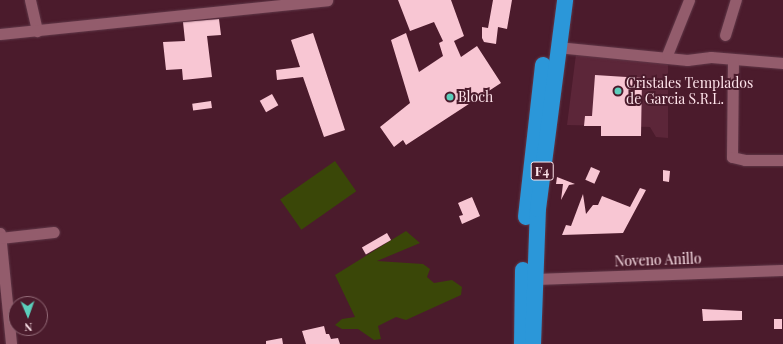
<!DOCTYPE html>
<style>
body{margin:0}
#map{position:relative;width:783px;height:344px;overflow:hidden;background:#4b1b2c;font-family:"Playfair Display",serif}
div>[style]{position:absolute}
.built>*{inset:0;background:#5c2639}
.green>*{inset:0;background:#3a4708;transform-origin:0 0}
.building>*{inset:0;background:#f8c6d3;transform-origin:0 0}
.roads{filter:drop-shadow(0 0 1px #603848) drop-shadow(0 0 1px #603848)}
.minor>*{height:11px;margin:-5.5px;padding:0 5.5px;transform-origin:5.5px;border-radius:5.5px;background:#935c6c}
.highway>*{height:16px;margin:-8px;padding:0 8px;transform-origin:8px;border-radius:8px;background:#2b97d9}
.dots>*{width:11px;height:11px;translate:-50% -50%;box-sizing:border-box;border:2px solid #4b1b2c;border-radius:50%}
span{translate:-50% -50%;white-space:nowrap;text-align:center;line-height:1.15;-webkit-text-stroke:4px #4b1b2c;paint-order:stroke}
.shield-label span{padding:1px 3px;background:#4b1b2c;border:1px solid;border-radius:3px;-webkit-text-stroke-width:0}
.shield-label{font-size:13px;color:#fee4eb;font-weight:700}
.poi-label{font-size:14px;color:#fee4eb}
.left{translate:0 -50%;text-align:left}
.street-label{font-size:14px;color:#fee4eb}
.north{position:absolute;left:8px;top:296px;width:40px;height:40px;box-sizing:border-box;background:#4b1b2c;border:1px solid #936b78;border-radius:50%;rotate:178deg;font-size:11px;font-weight:700;line-height:16px;text-align:center;color:#fee4eb}
.north::after{content:'';display:block;margin:auto;width:14px;height:18px;background:#5bcebb;clip-path:polygon(50% 0,100% 100%,50% 72%,0 100%)}
</style>
<div id="map">
<div class="built">
<i style="clip-path:polygon(576px 54px,668px 62px,668px 138px,656px 137px,650px 127px,567px 125px)"></i>
</div>
<div class="green">
<i style="left:335px;top:161px;width:37px;height:67px;rotate:55deg"></i>
<i style="clip-path:polygon(406px 231px,420px 243px,377px 261px,423px 264px,430px 269px,427px 277px,434px 283px,452px 280px,462px 287px,461px 295px,406px 320px,396px 317px,378px 326px,381px 339px,374px 340px,358px 329px,342px 329px,335px 325px,342px 319px,355px 317px,335px 275px)"></i>
</div>
<div class="building">
<i style="clip-path:polygon(398px 0,451px 0,464px 36px,454px 41px,461px 57px,477px 46px,501px 83px,406px 145px,403px 140px,394px 147px,380px 127px,410px 103px,391px 40px,406px 33px,419px 72px,443px 56px,439px 43px,443px 41px,434px 22px,410px 31px)"></i>
<i style="clip-path:polygon(493px 0,512px 0,507px 29px,498px 27px,496px 44px,484px 42px,482px 38px,482px 27px,488px 28px)"></i>
<i style="clip-path:polygon(219px 19px,221px 35px,207px 36px,212px 77px,183px 80px,182px 69px,166px 70px,163px 42px,185px 41px,183px 22px)"></i>
<i style="clip-path:polygon(313px 33px,345px 130px,324px 137px,303px 77px,277px 80px,276px 70px,300px 67px,291px 40px)"></i>
<i style="clip-path:polygon(595px 75px,642px 78px,641px 136px,601px 136px,601px 126px,584px 126px,585px 116px,592px 116px)"></i>
<i style="left:272px;top:94px;width:13px;height:14px;rotate:61deg"></i>
<i style="left:211px;top:101px;width:7px;height:19px;rotate:82deg"></i>
<i style="left:591px;top:167px;width:10px;height:14px;rotate:24deg"></i>
<i style="clip-path:polygon(663px 170px,670px 171px,669px 182px,663px 181px)"></i>
<i style="clip-path:polygon(557px 177px,575px 184px,569px 185px,561px 200px,563px 184px,556px 184px)"></i>
<i style="clip-path:polygon(640px 188px,646px 190px,623px 233px,562px 235px,566px 225px,571px 226px,583px 194px,586px 214px,593px 205px,598px 205px,602px 196px,630px 207px)"></i>
<i style="clip-path:polygon(472px 197px,480px 216px,462px 224px,459px 216px,463px 215px,458px 203px)"></i>
<i style="left:387px;top:233px;width:8px;height:29px;rotate:60deg"></i>
<i style="clip-path:polygon(702px 309px,742px 311px,742px 320px,703px 321px)"></i>
<i style="left:774px;top:319px;width:8px;height:10px"></i>
<i style="clip-path:polygon(324px 326px,326px 334px,329px 334px,331px 339px,338px 338px,340px 344px,306px 344px,302px 331px)"></i>
<i style="clip-path:polygon(282px 338px,283px 344px,266px 344px,266px 341px)"></i>
</div>
<div class="roads">
<div class="minor">
<i style="left:30px;top:0;width:32px;rotate:77deg"></i>
<i style="left:0;top:34px;width:329px;rotate:-5.9deg"></i>
<i style="left:725px;top:35px;width:37px;rotate:-73deg"></i>
<i style="left:557px;top:47px;width:131px;rotate:5.7deg"></i>
<i style="left:687px;top:60px;width:24px;rotate:-7deg"></i>
<i style="left:711px;top:57px;width:72px;rotate:4.8deg"></i>
<i style="left:667px;top:55px;width:59px;rotate:-68.2deg"></i>
<i style="left:733px;top:60px;width:97px;rotate:90.6deg"></i>
<i style="left:732px;top:157px;width:13px;rotate:13deg"></i>
<i style="left:745px;top:160px;width:38px"></i>
<i style="left:0;top:233px;width:112px;rotate:84.3deg"></i>
<i style="left:0;top:238px;width:54px;rotate:-6.3deg"></i>
<i style="left:534px;top:279px;width:249px;rotate:-2.1deg"></i>
</div>
<div class="highway">
<i style="left:526px;top:217px;width:153px;rotate:-83.6deg"></i>
<i style="left:522px;top:344px;width:74px;rotate:-89.2deg"></i>
<i style="left:533px;top:344px;width:135px;rotate:-87.9deg"></i>
<i style="left:538px;top:209px;width:211px;rotate:-82.6deg"></i>
</div>
</div>
<div class="dots">
<i style="left:618px;top:91px;background:#5bcebb"></i>
<i style="left:450px;top:97px;background:#5bcebb"></i>
</div>
<div class="shield-label">
<span style="left:542px;top:171px">F4</span>
</div>
<div class="poi-label">
<span class="left" style="left:626px;top:91px">Cristales Templados<br>de Garcia S.R.L.</span>
<span class="left" style="left:458px;top:97px">Bloch</span>
</div>
<div class="street-label">
<span style="left:658px;top:260px;rotate:-2deg">Noveno Anillo</span>
</div>
<div class="north">N</div>
</div>
